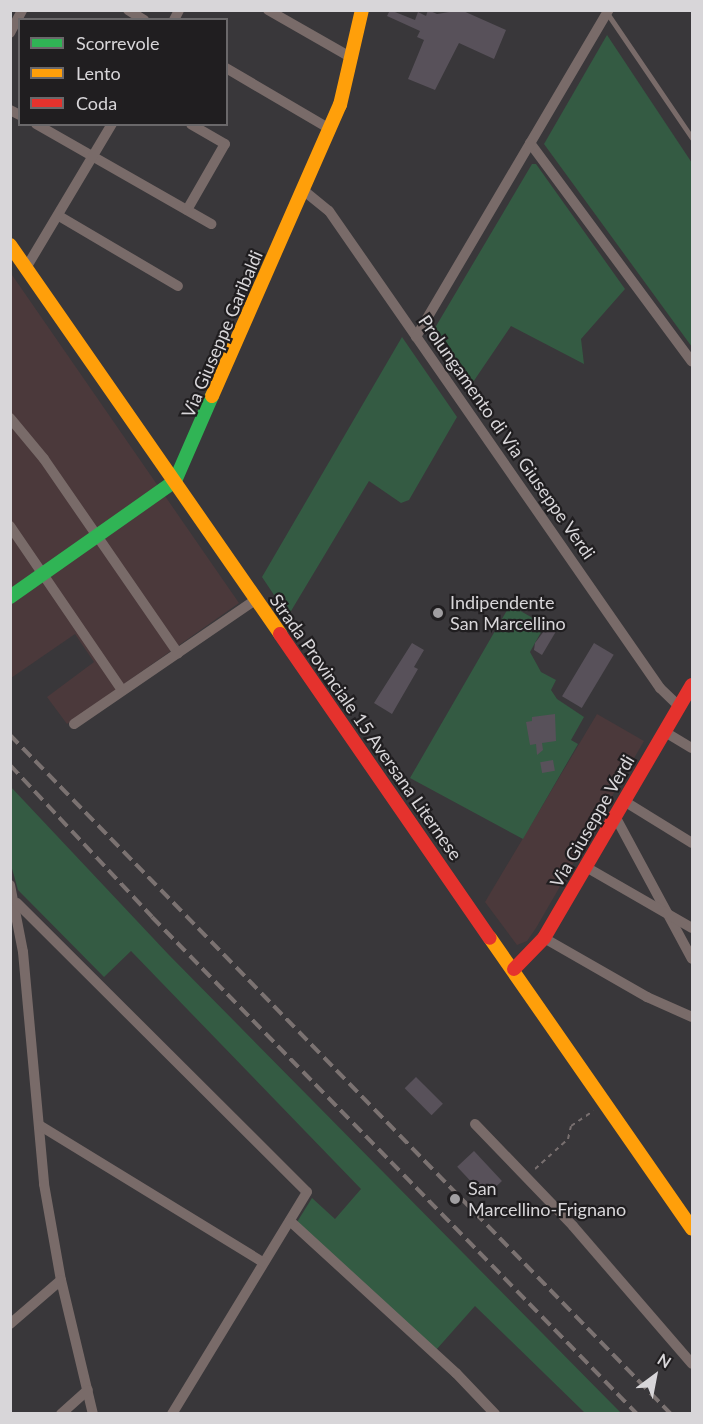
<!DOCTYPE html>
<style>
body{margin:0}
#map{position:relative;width:703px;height:1424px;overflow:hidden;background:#39373a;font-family:Lato,sans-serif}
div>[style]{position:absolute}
.commercial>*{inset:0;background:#4b393b}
.green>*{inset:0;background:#345b43}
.building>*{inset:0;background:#58515a;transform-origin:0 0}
.path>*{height:2px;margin-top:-1px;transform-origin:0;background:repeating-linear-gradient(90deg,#786f6f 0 4.5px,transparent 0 9px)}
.lane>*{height:5px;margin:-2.5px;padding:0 2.5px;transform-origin:2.5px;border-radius:2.5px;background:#796b69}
.street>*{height:10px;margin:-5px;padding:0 5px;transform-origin:5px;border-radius:5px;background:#796b69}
.fast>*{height:14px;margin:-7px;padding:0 7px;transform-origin:7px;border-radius:7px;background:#30b455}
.slow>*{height:14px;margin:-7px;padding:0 7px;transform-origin:7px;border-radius:7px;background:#ff9f0a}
.jam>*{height:14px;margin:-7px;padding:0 7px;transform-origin:7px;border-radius:7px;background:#e5322d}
.rail>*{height:4px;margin-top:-2px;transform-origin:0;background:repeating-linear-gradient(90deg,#7b7271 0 12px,transparent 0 18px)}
.dots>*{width:16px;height:16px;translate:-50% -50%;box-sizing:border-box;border:3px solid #201e20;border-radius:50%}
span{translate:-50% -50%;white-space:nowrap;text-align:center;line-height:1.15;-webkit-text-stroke:4.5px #201e20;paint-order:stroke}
.street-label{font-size:18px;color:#d8d6d9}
.poi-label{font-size:18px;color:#d8d6d9}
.left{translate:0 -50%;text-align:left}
.frame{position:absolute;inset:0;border:12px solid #d8d6d9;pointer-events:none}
.legend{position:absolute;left:18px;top:18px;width:210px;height:108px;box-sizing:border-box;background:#201e20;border:2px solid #6a686a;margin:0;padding:8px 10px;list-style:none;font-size:18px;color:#d8d6d9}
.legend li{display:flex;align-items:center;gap:12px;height:30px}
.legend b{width:30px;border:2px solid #6a686a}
.north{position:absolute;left:625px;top:1346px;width:60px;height:60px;-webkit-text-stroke:4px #201e20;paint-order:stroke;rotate:32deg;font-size:16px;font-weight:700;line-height:24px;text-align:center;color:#d8d6d9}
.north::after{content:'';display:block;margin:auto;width:21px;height:27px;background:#d8d6d9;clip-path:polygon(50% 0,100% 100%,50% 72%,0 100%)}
</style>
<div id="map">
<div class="commercial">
<i style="clip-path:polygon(10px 272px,239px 603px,67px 724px,47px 697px,94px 662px,75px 634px,11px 678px)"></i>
<i style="clip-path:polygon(597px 714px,644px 741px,536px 928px,527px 941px,517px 945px,485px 902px)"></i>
</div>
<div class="green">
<i style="clip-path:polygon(607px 35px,692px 163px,692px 347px,544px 144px)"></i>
<i style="clip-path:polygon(532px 164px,536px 164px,625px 289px,581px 339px,584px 364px,511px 326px,467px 391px,429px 338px)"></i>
<i style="clip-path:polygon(402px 337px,457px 417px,409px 500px,401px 503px,369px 481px,288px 616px,262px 577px)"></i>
<i style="clip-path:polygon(510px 605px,545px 625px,530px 652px,541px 672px,556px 680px,551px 690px,557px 699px,584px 717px,571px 740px,578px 744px,523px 839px,410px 778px)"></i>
<i style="clip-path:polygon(10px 786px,169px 955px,621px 1413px,585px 1413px,475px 1306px,436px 1350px,297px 1222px,312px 1198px,335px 1219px,361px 1189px,131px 951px,104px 977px,18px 890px,11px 865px)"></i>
</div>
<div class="building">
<i style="clip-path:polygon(390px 10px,415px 20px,418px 12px,426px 16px,428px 10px,437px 14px,461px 10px,506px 30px,494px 59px,459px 43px,435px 90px,408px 79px,424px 40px,417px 37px,420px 31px,387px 16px)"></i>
<i style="clip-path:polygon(550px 623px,558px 628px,542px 655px,534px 650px,535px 643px)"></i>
<i style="clip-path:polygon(412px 643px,424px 650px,414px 667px,418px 669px,392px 714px,374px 703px)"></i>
<i style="left:594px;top:643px;width:23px;height:62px;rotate:31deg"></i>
<i style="clip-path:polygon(555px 714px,556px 741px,542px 743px,543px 750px,537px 755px,536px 744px,530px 745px,526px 722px,532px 721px,532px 717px)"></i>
<i style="left:553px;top:760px;width:11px;height:13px;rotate:80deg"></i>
<i style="left:416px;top:1077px;width:38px;height:16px;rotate:45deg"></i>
<i style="left:474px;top:1151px;width:41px;height:23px;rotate:47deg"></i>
</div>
<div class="path">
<i style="left:535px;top:1169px;width:45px;rotate:-42.3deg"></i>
<i style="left:568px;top:1139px;width:13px;rotate:-77deg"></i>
<i style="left:571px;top:1126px;width:27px;rotate:-34deg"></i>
</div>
<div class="lane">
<i style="left:607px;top:13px;width:151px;rotate:55.8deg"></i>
</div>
<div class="street">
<i style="left:128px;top:10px;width:19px;rotate:32deg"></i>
<i style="left:268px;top:10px;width:97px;rotate:29.7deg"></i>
<i style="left:174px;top:20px;width:11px;rotate:-63deg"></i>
<i style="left:10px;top:33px;width:26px;rotate:-62deg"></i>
<i style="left:226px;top:68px;width:121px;rotate:30.4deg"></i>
<i style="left:10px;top:110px;width:11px;rotate:27deg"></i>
<i style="left:36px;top:124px;width:202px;rotate:29.7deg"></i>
<i style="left:530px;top:143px;width:272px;rotate:53.5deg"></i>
<i style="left:303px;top:190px;width:33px;rotate:39deg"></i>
<i style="left:329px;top:211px;width:581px;rotate:55.24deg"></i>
<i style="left:660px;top:688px;width:28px;rotate:44deg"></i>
<i style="left:187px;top:210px;width:76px;rotate:-60.1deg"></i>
<i style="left:225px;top:144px;width:39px;rotate:-150deg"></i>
<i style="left:59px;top:216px;width:138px;rotate:30.5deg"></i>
<i style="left:26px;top:268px;width:168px;rotate:-59.2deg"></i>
<i style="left:416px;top:337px;width:380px;rotate:-59.5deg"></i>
<i style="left:10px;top:418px;width:53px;rotate:50.3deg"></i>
<i style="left:44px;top:459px;width:236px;rotate:55.4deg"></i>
<i style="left:10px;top:526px;width:199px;rotate:55.7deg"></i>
<i style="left:74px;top:724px;width:219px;rotate:-34.4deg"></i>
<i style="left:665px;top:732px;width:31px;rotate:31deg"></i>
<i style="left:624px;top:801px;width:80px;rotate:31.7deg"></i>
<i style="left:615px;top:816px;width:162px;rotate:61.7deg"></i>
<i style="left:586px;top:867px;width:122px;rotate:29.9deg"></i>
<i style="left:10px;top:885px;width:68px;rotate:79deg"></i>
<i style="left:23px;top:952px;width:233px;rotate:84.8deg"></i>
<i style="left:44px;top:1184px;width:97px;rotate:80deg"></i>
<i style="left:61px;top:1280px;width:138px;rotate:76.6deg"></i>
<i style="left:17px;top:903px;width:409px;rotate:44.9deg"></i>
<i style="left:307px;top:1192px;width:260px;rotate:121.3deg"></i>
<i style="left:544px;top:938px;width:119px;rotate:29.8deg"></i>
<i style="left:647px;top:997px;width:49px;rotate:24deg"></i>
<i style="left:475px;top:1124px;width:141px;rotate:46.1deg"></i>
<i style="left:573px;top:1226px;width:182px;rotate:49.2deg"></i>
<i style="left:39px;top:1125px;width:263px;rotate:31.5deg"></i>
<i style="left:290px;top:1221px;width:225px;rotate:42.5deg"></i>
<i style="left:456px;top:1373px;width:57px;rotate:46.4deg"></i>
<i style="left:10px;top:1324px;width:67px;rotate:-40.8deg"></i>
<i style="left:61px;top:1414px;width:36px;rotate:-42deg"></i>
</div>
<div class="fast">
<i style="left:10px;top:597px;width:202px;rotate:-35.1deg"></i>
<i style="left:175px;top:481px;width:93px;rotate:-66.5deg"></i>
</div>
<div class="slow">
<i style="left:10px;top:245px;width:474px;rotate:55.2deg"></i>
<i style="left:212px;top:396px;width:318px;rotate:-66.3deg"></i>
<i style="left:340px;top:105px;width:98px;rotate:-77deg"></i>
<i style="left:490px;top:938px;width:354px;rotate:55.2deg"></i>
</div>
<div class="jam">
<i style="left:280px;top:634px;width:369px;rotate:55.4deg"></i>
<i style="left:514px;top:969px;width:43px;rotate:-45.9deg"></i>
<i style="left:544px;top:938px;width:293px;rotate:-59.7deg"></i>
</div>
<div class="rail">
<i style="left:10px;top:735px;width:948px;rotate:45.77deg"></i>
<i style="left:10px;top:765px;width:208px;rotate:46.9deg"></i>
<i style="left:152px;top:917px;width:694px;rotate:45.7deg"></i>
</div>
<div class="dots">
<i style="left:438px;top:613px;background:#a09ea1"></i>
<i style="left:455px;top:1199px;background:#a09ea1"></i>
</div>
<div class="street-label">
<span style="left:222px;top:334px;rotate:-67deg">Via Giuseppe Garibaldi</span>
<span style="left:507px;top:437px;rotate:55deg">Prolungamento di Via Giuseppe Verdi</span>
<span style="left:366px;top:727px;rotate:55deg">Strada Provinciale 15 Aversana Liternese</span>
<span style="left:592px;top:821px;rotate:-60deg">Via Giuseppe Verdi</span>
</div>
<div class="poi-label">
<span class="left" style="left:450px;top:613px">Indipendente<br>San Marcellino</span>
<span class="left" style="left:468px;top:1199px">San<br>Marcellino-Frignano</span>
</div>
<div class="frame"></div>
<ul class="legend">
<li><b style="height:8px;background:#30b455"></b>Scorrevole</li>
<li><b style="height:8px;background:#ff9f0a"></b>Lento</li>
<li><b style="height:8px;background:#e5322d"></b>Coda</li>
</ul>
<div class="north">N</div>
</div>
